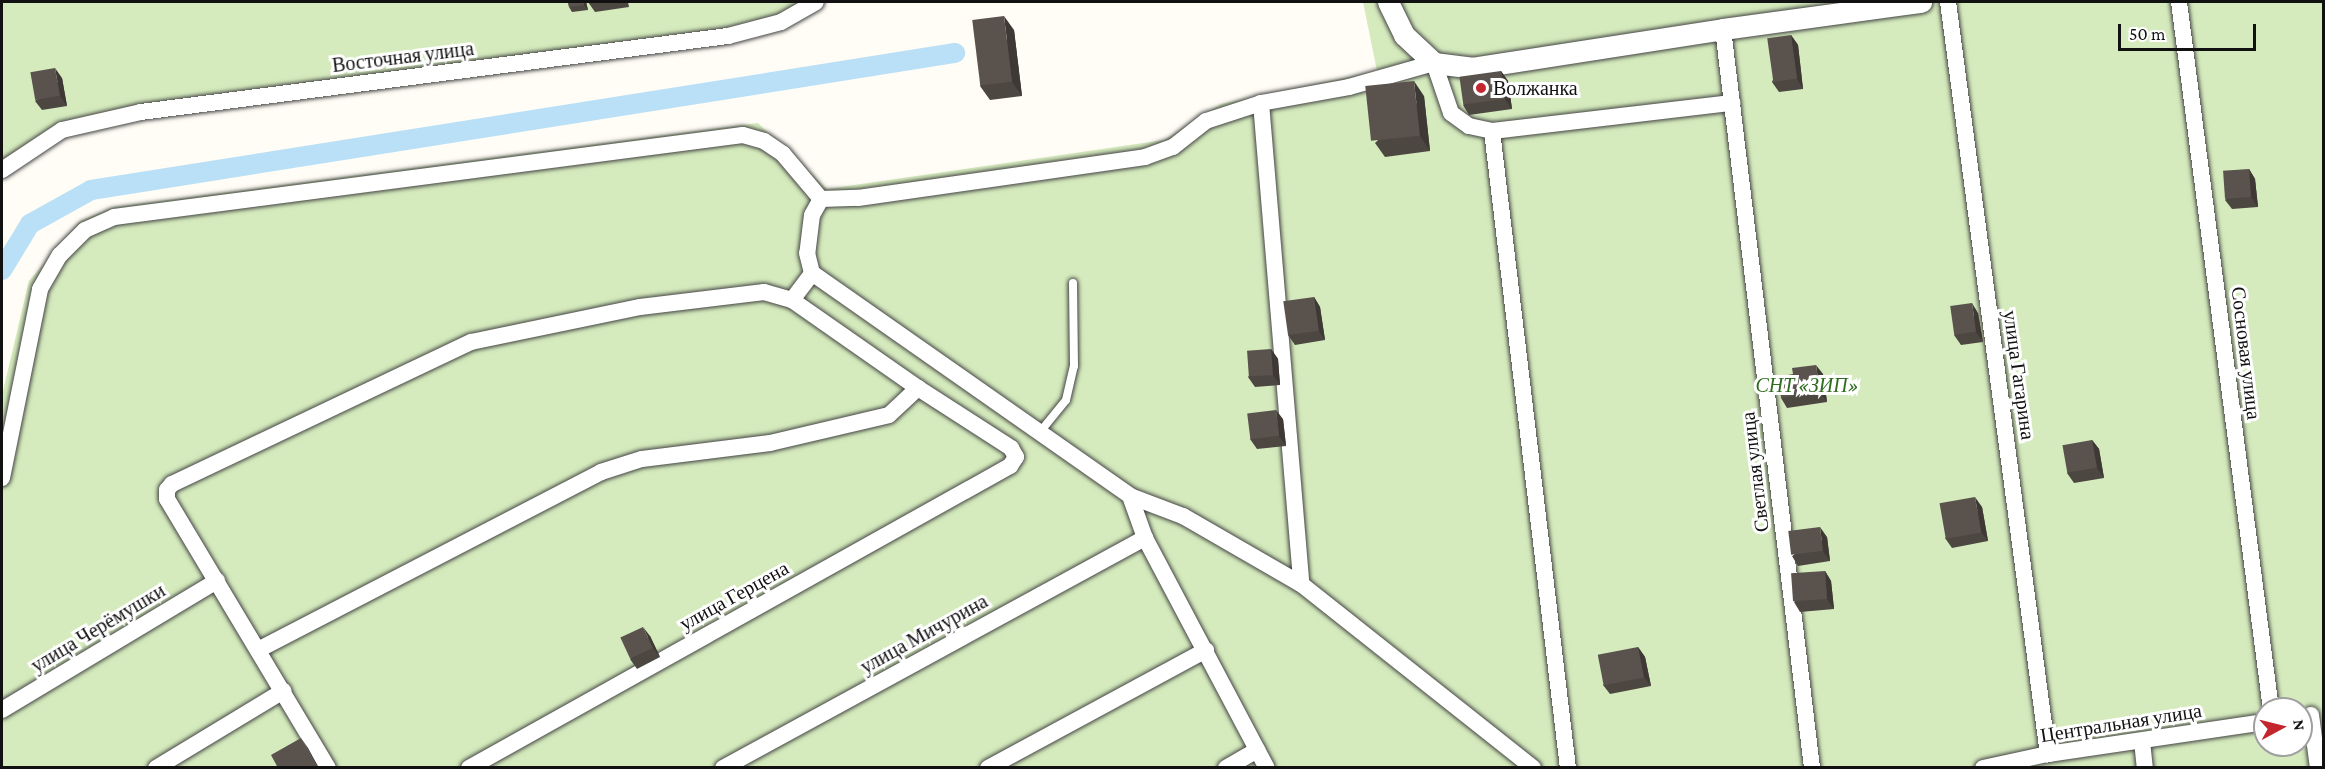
<!DOCTYPE html>
<meta charset="utf-8">
<style>
body{margin:0}
#map{position:relative;width:2325px;height:769px;overflow:hidden;background:#fffdf5;font-family:"Crimson Pro",serif}
div>[style]{position:absolute}
.green>*{inset:0;background:#d5ebbd}
.canal>*{height:20px;margin:-10px;padding:0 10px;transform-origin:10px;border-radius:10px;background:#b9e0f7}
.roads{filter:drop-shadow(0 0 2px #444) drop-shadow(0 0 2px #444)}
.service>*{height:8px;margin:-4px;padding:0 4px;transform-origin:4px;border-radius:4px;background:#fff}
.minor>*{height:16px;margin:-8px;padding:0 8px;transform-origin:8px;border-radius:8px;background:#fff}
.tertiary>*{height:21px;margin:-10.5px;padding:0 10.5px;transform-origin:10.5px;border-radius:10.5px;background:#fff}
.wall>*{inset:0;background:#4d4742}
.shaded-wall>*{inset:0;background:#3f3936}
.building>*{inset:0;background:#5a524d;transform-origin:0 0}
.dots>*{width:16px;height:16px;translate:-50% -50%;box-sizing:border-box;border:3px solid #fff;border-radius:50%}
span{translate:-50% -50%;white-space:nowrap;text-align:center;line-height:1.15;-webkit-text-stroke:6px #fff;paint-order:stroke}
.street-label{font-size:20px;color:#111}
.poi-label{font-size:20px;color:#111}
.left{translate:0 -50%;text-align:left}
.park-label{font-size:20px;color:#2f6b1f;font-style:italic}
.frame{position:absolute;inset:0;border:3px solid #111;pointer-events:none}
.north{position:absolute;left:2253px;top:697px;width:60px;height:60px;box-sizing:border-box;background:#fff;border:2px solid #a0a0a0;border-radius:50%;rotate:83deg;font-size:16px;font-weight:700;line-height:24px;text-align:center;color:#111}
.north::after{content:'';display:block;margin:auto;width:21px;height:27px;background:#c4262e;clip-path:polygon(50% 0,100% 100%,50% 72%,0 100%)}
.scale{position:absolute;left:2118px;top:24px;width:138px;height:27px;box-sizing:border-box;border:3px solid #111;border-top:0;padding-left:8px;font-size:18px;line-height:21px;white-space:nowrap;color:#111;-webkit-text-stroke:4px #fff;paint-order:stroke}
</style>
<div id="map">
<div class="green">
<i style="clip-path:polygon(2px 2px,816px 2px,781px 22px,62px 130px,2px 170px)"></i>
<i style="clip-path:polygon(evenodd,1363px 2px,2323px 2px,2323px 767px,2px 768px,2px 395px,29px 281px,80px 221px,114px 207px,758px 123px,827px 189px,1164px 140px,1221px 104px,1377px 71px,1363px 2px,2265px 709px,2301px 709px,2301px 745px,2265px 745px,2265px 709px)"></i>
</div>
<div class="canal">
<i style="left:2px;top:270px;width:54px;rotate:-58.7deg"></i>
<i style="left:30px;top:224px;width:70px;rotate:-29.1deg"></i>
<i style="left:91px;top:190px;width:875px;rotate:-9.01deg"></i>
</div>
<div class="roads">
<div class="service">
<i style="left:1040px;top:432px;width:41px;rotate:-50.9deg"></i>
<i style="left:1066px;top:400px;width:35px;rotate:-77deg"></i>
<i style="left:1074px;top:366px;width:83px;rotate:-90.7deg"></i>
</div>
<div class="minor">
<i style="left:1948px;top:2px;width:759px;rotate:82.43deg"></i>
<i style="left:2179px;top:2px;width:713px;rotate:82.59deg"></i>
<i style="left:1723px;top:29px;width:744px;rotate:83.13deg"></i>
<i style="left:1261px;top:103px;width:483px;rotate:85.2deg"></i>
<i style="left:1492px;top:131px;width:242px;rotate:-6.7deg"></i>
<i style="left:2px;top:170px;width:72px;rotate:-33.7deg"></i>
<i style="left:62px;top:130px;width:81px;rotate:-12.8deg"></i>
<i style="left:141px;top:112px;width:592px;rotate:-7.38deg"></i>
<i style="left:728px;top:36px;width:55px;rotate:-14.8deg"></i>
<i style="left:781px;top:22px;width:40px;rotate:-29.7deg"></i>
<i style="left:821px;top:199px;width:18px;rotate:119deg"></i>
<i style="left:812px;top:215px;width:38px;rotate:97deg"></i>
<i style="left:807px;top:253px;width:21px;rotate:76deg"></i>
<i style="left:812px;top:273px;width:388px;rotate:35deg"></i>
<i style="left:1130px;top:496px;width:45px;rotate:70.3deg"></i>
<i style="left:1145px;top:538px;width:260px;rotate:62.1deg"></i>
<i style="left:2px;top:478px;width:193px;rotate:-78.6deg"></i>
<i style="left:40px;top:289px;width:39px;rotate:-60deg"></i>
<i style="left:60px;top:255px;width:35px;rotate:-45deg"></i>
<i style="left:85px;top:230px;width:32px;rotate:-24deg"></i>
<i style="left:114px;top:217px;width:634px;rotate:-7.43deg"></i>
<i style="left:743px;top:135px;width:22px;rotate:16deg"></i>
<i style="left:764px;top:141px;width:23px;rotate:34deg"></i>
<i style="left:783px;top:154px;width:59px;rotate:49.8deg"></i>
<i style="left:821px;top:199px;width:37px;rotate:-2deg"></i>
<i style="left:858px;top:198px;width:290px;rotate:-8.1deg"></i>
<i style="left:1145px;top:157px;width:30px;rotate:-20deg"></i>
<i style="left:1173px;top:147px;width:42px;rotate:-38.2deg"></i>
<i style="left:1206px;top:121px;width:58px;rotate:-18.1deg"></i>
<i style="left:1261px;top:103px;width:89px;rotate:-10.3deg"></i>
<i style="left:1349px;top:87px;width:88px;rotate:-15.8deg"></i>
<i style="left:1434px;top:63px;width:53px;rotate:71.2deg"></i>
<i style="left:1451px;top:113px;width:22px;rotate:36deg"></i>
<i style="left:1469px;top:126px;width:24px;rotate:12deg"></i>
<i style="left:1492px;top:131px;width:642px;rotate:83.2deg"></i>
<i style="left:1130px;top:496px;width:57px;rotate:20.7deg"></i>
<i style="left:1183px;top:516px;width:136px;rotate:30deg"></i>
<i style="left:1301px;top:584px;width:296px;rotate:38.4deg"></i>
<i style="left:258px;top:650px;width:386px;rotate:-27.4deg"></i>
<i style="left:601px;top:472px;width:43px;rotate:-17.6deg"></i>
<i style="left:642px;top:459px;width:129px;rotate:-7.1deg"></i>
<i style="left:770px;top:443px;width:122px;rotate:-13.2deg"></i>
<i style="left:889px;top:415px;width:40px;rotate:-43deg"></i>
<i style="left:2px;top:710px;width:251px;rotate:-31deg"></i>
<i style="left:2311px;top:715px;width:53px;rotate:82.5deg"></i>
<i style="left:2142px;top:741px;width:27px;rotate:84deg"></i>
<i style="left:156px;top:768px;width:149px;rotate:-31.2deg"></i>
<i style="left:328px;top:768px;width:313px;rotate:-120.9deg"></i>
<i style="left:167px;top:499px;width:9px;rotate:-90deg"></i>
<i style="left:167px;top:490px;width:8px;rotate:-50deg"></i>
<i style="left:172px;top:484px;width:331px;rotate:-25.4deg"></i>
<i style="left:471px;top:342px;width:173px;rotate:-11.7deg"></i>
<i style="left:640px;top:307px;width:125px;rotate:-6.9deg"></i>
<i style="left:764px;top:292px;width:29px;rotate:16deg"></i>
<i style="left:792px;top:300px;width:34px;rotate:-53deg"></i>
<i style="left:469px;top:768px;width:620px;rotate:-29.17deg"></i>
<i style="left:1010px;top:466px;width:11px;rotate:-56deg"></i>
<i style="left:1016px;top:457px;width:10px;rotate:-119deg"></i>
<i style="left:1011px;top:448px;width:111px;rotate:-147.2deg"></i>
<i style="left:918px;top:388px;width:154px;rotate:-145.1deg"></i>
<i style="left:723px;top:768px;width:481px;rotate:-28.6deg"></i>
<i style="left:988px;top:768px;width:248px;rotate:-28.4deg"></i>
<i style="left:1226px;top:768px;width:36px;rotate:-30deg"></i>
<i style="left:1983px;top:768px;width:66px;rotate:-12.2deg"></i>
<i style="left:2048px;top:754px;width:219px;rotate:-8.4deg"></i>
</div>
<div class="tertiary">
<i style="left:1388px;top:2px;width:37px;rotate:64deg"></i>
<i style="left:1404px;top:35px;width:41px;rotate:43deg"></i>
<i style="left:1434px;top:63px;width:38px;rotate:7deg"></i>
<i style="left:1472px;top:68px;width:254px;rotate:-8.8deg"></i>
<i style="left:1723px;top:29px;width:200px;rotate:-7.8deg"></i>
</div>
</div>
<div class="wall">
<i style="clip-path:polygon(568px 2px,586px 2px,588px 10px,572px 12px,569px 7px)"></i>
<i style="clip-path:polygon(588px 2px,628px 2px,629px 7px,595px 12px)"></i>
<i style="clip-path:polygon(1014px 30px,1022px 96px,990px 100px,980px 86px)"></i>
<i style="clip-path:polygon(1791px 35px,1798px 45px,1803px 89px,1779px 92px,1772px 82px)"></i>
<i style="clip-path:polygon(1501px 71px,1508px 81px,1512px 109px,1469px 115px,1463px 105px)"></i>
<i style="clip-path:polygon(62px 78px,67px 106px,42px 110px,35px 101px)"></i>
<i style="clip-path:polygon(1424px 96px,1430px 151px,1385px 157px,1375px 143px)"></i>
<i style="clip-path:polygon(2249px 169px,2255px 179px,2258px 207px,2232px 209px,2225px 200px)"></i>
<i style="clip-path:polygon(1314px 297px,1320px 307px,1325px 340px,1295px 345px,1288px 335px)"></i>
<i style="clip-path:polygon(1978px 313px,1983px 342px,1961px 345px,1954px 335px)"></i>
<i style="clip-path:polygon(1271px 349px,1278px 359px,1280px 385px,1255px 387px,1248px 377px)"></i>
<i style="clip-path:polygon(1823px 374px,1827px 402px,1787px 408px,1781px 398px)"></i>
<i style="clip-path:polygon(1283px 419px,1286px 446px,1257px 449px,1250px 439px)"></i>
<i style="clip-path:polygon(2092px 440px,2099px 449px,2104px 478px,2074px 483px,2067px 473px)"></i>
<i style="clip-path:polygon(1982px 507px,1988px 541px,1952px 548px,1945px 538px)"></i>
<i style="clip-path:polygon(1827px 537px,1830px 561px,1798px 566px,1792px 556px)"></i>
<i style="clip-path:polygon(1825px 571px,1831px 581px,1834px 609px,1800px 612px,1794px 602px)"></i>
<i style="clip-path:polygon(650px 636px,660px 657px,637px 669px,630px 659px)"></i>
<i style="clip-path:polygon(1638px 647px,1645px 657px,1651px 686px,1610px 694px,1603px 685px)"></i>
</div>
<div class="shaded-wall">
<i style="clip-path:polygon(584px 2px,586px 2px,588px 10px,584px 5px)"></i>
<i style="clip-path:polygon(1004px 16px,1014px 30px,1022px 96px,1012px 82px)"></i>
<i style="clip-path:polygon(1791px 35px,1798px 45px,1803px 89px,1797px 79px)"></i>
<i style="clip-path:polygon(55px 68px,62px 78px,67px 106px,60px 96px)"></i>
<i style="clip-path:polygon(1501px 71px,1508px 81px,1512px 109px,1505px 99px)"></i>
<i style="clip-path:polygon(1414px 81px,1424px 96px,1430px 151px,1420px 136px)"></i>
<i style="clip-path:polygon(2249px 169px,2255px 179px,2258px 207px,2251px 197px)"></i>
<i style="clip-path:polygon(1314px 297px,1320px 307px,1325px 340px,1319px 331px)"></i>
<i style="clip-path:polygon(1972px 303px,1978px 313px,1983px 342px,1976px 332px)"></i>
<i style="clip-path:polygon(1271px 349px,1278px 359px,1280px 385px,1273px 375px)"></i>
<i style="clip-path:polygon(1816px 365px,1823px 374px,1827px 402px,1820px 392px)"></i>
<i style="clip-path:polygon(1276px 410px,1283px 419px,1286px 446px,1279px 436px)"></i>
<i style="clip-path:polygon(2092px 440px,2099px 449px,2104px 478px,2097px 468px)"></i>
<i style="clip-path:polygon(1975px 497px,1982px 507px,1988px 541px,1981px 532px)"></i>
<i style="clip-path:polygon(1820px 527px,1827px 537px,1830px 561px,1823px 551px)"></i>
<i style="clip-path:polygon(1825px 571px,1831px 581px,1834px 609px,1827px 599px)"></i>
<i style="clip-path:polygon(643px 627px,650px 636px,660px 657px,653px 648px)"></i>
<i style="clip-path:polygon(1638px 647px,1645px 657px,1651px 686px,1644px 677px)"></i>
<i style="clip-path:polygon(301px 738px,308px 748px,319px 768px,318px 768px)"></i>
</div>
<div class="building">
<i style="clip-path:polygon(568px 2px,584px 2px,584px 5px,569px 7px)"></i>
<i style="left:1004px;top:16px;width:66px;height:32px;rotate:83deg"></i>
<i style="left:1791px;top:35px;width:44px;height:24px;rotate:82deg"></i>
<i style="left:55px;top:68px;width:28px;height:25px;rotate:80deg"></i>
<i style="left:1501px;top:71px;width:28px;height:42px;rotate:82deg"></i>
<i style="left:1414px;top:81px;width:55px;height:49px;rotate:84deg"></i>
<i style="left:2249px;top:169px;width:28px;height:26px;rotate:86deg"></i>
<i style="left:1314px;top:297px;width:34px;height:31px;rotate:82deg"></i>
<i style="left:1972px;top:303px;width:29px;height:22px;rotate:82deg"></i>
<i style="left:1271px;top:349px;width:26px;height:24px;rotate:86deg"></i>
<i style="clip-path:polygon(1816px 365px,1820px 392px,1781px 398px,1778px 377px,1793px 374px,1792px 368px)"></i>
<i style="left:1276px;top:410px;width:26px;height:29px;rotate:83deg"></i>
<i style="left:2092px;top:440px;width:28px;height:30px;rotate:80deg"></i>
<i style="left:1975px;top:497px;width:36px;height:36px;rotate:80deg"></i>
<i style="left:1820px;top:527px;width:24px;height:32px;rotate:83deg"></i>
<i style="left:1825px;top:571px;width:28px;height:34px;rotate:86deg"></i>
<i style="left:643px;top:627px;width:23px;height:25px;rotate:65deg"></i>
<i style="left:1638px;top:647px;width:31px;height:41px;rotate:79deg"></i>
<i style="clip-path:polygon(301px 738px,318px 768px,278px 768px,271px 755px)"></i>
</div>
<div class="dots">
<i style="left:1481px;top:88px;background:#c4262e"></i>
</div>
<div class="street-label">
<span style="left:403px;top:57px;rotate:-7deg">Восточная улица</span>
<span style="left:2246px;top:353px;rotate:83deg">Сосновая улица</span>
<span style="left:2019px;top:375px;rotate:82deg">улица Гагарина</span>
<span style="left:1755px;top:472px;rotate:-97deg">Светлая улица</span>
<span style="left:734px;top:596px;rotate:-29deg">улица Герцена</span>
<span style="left:98px;top:628px;rotate:-31deg">улица Черёмушки</span>
<span style="left:924px;top:634px;rotate:-29deg">улица Мичурина</span>
<span style="left:2121px;top:723px;rotate:-9deg">Центральная улица</span>
</div>
<div class="poi-label">
<span class="left" style="left:1493px;top:88px">Волжанка</span>
</div>
<div class="park-label">
<span style="left:1807px;top:385px">СНТ «ЗИП»</span>
</div>
<div class="frame"></div>
<div class="north">N</div>
<div class="scale">50 m</div>
</div>
